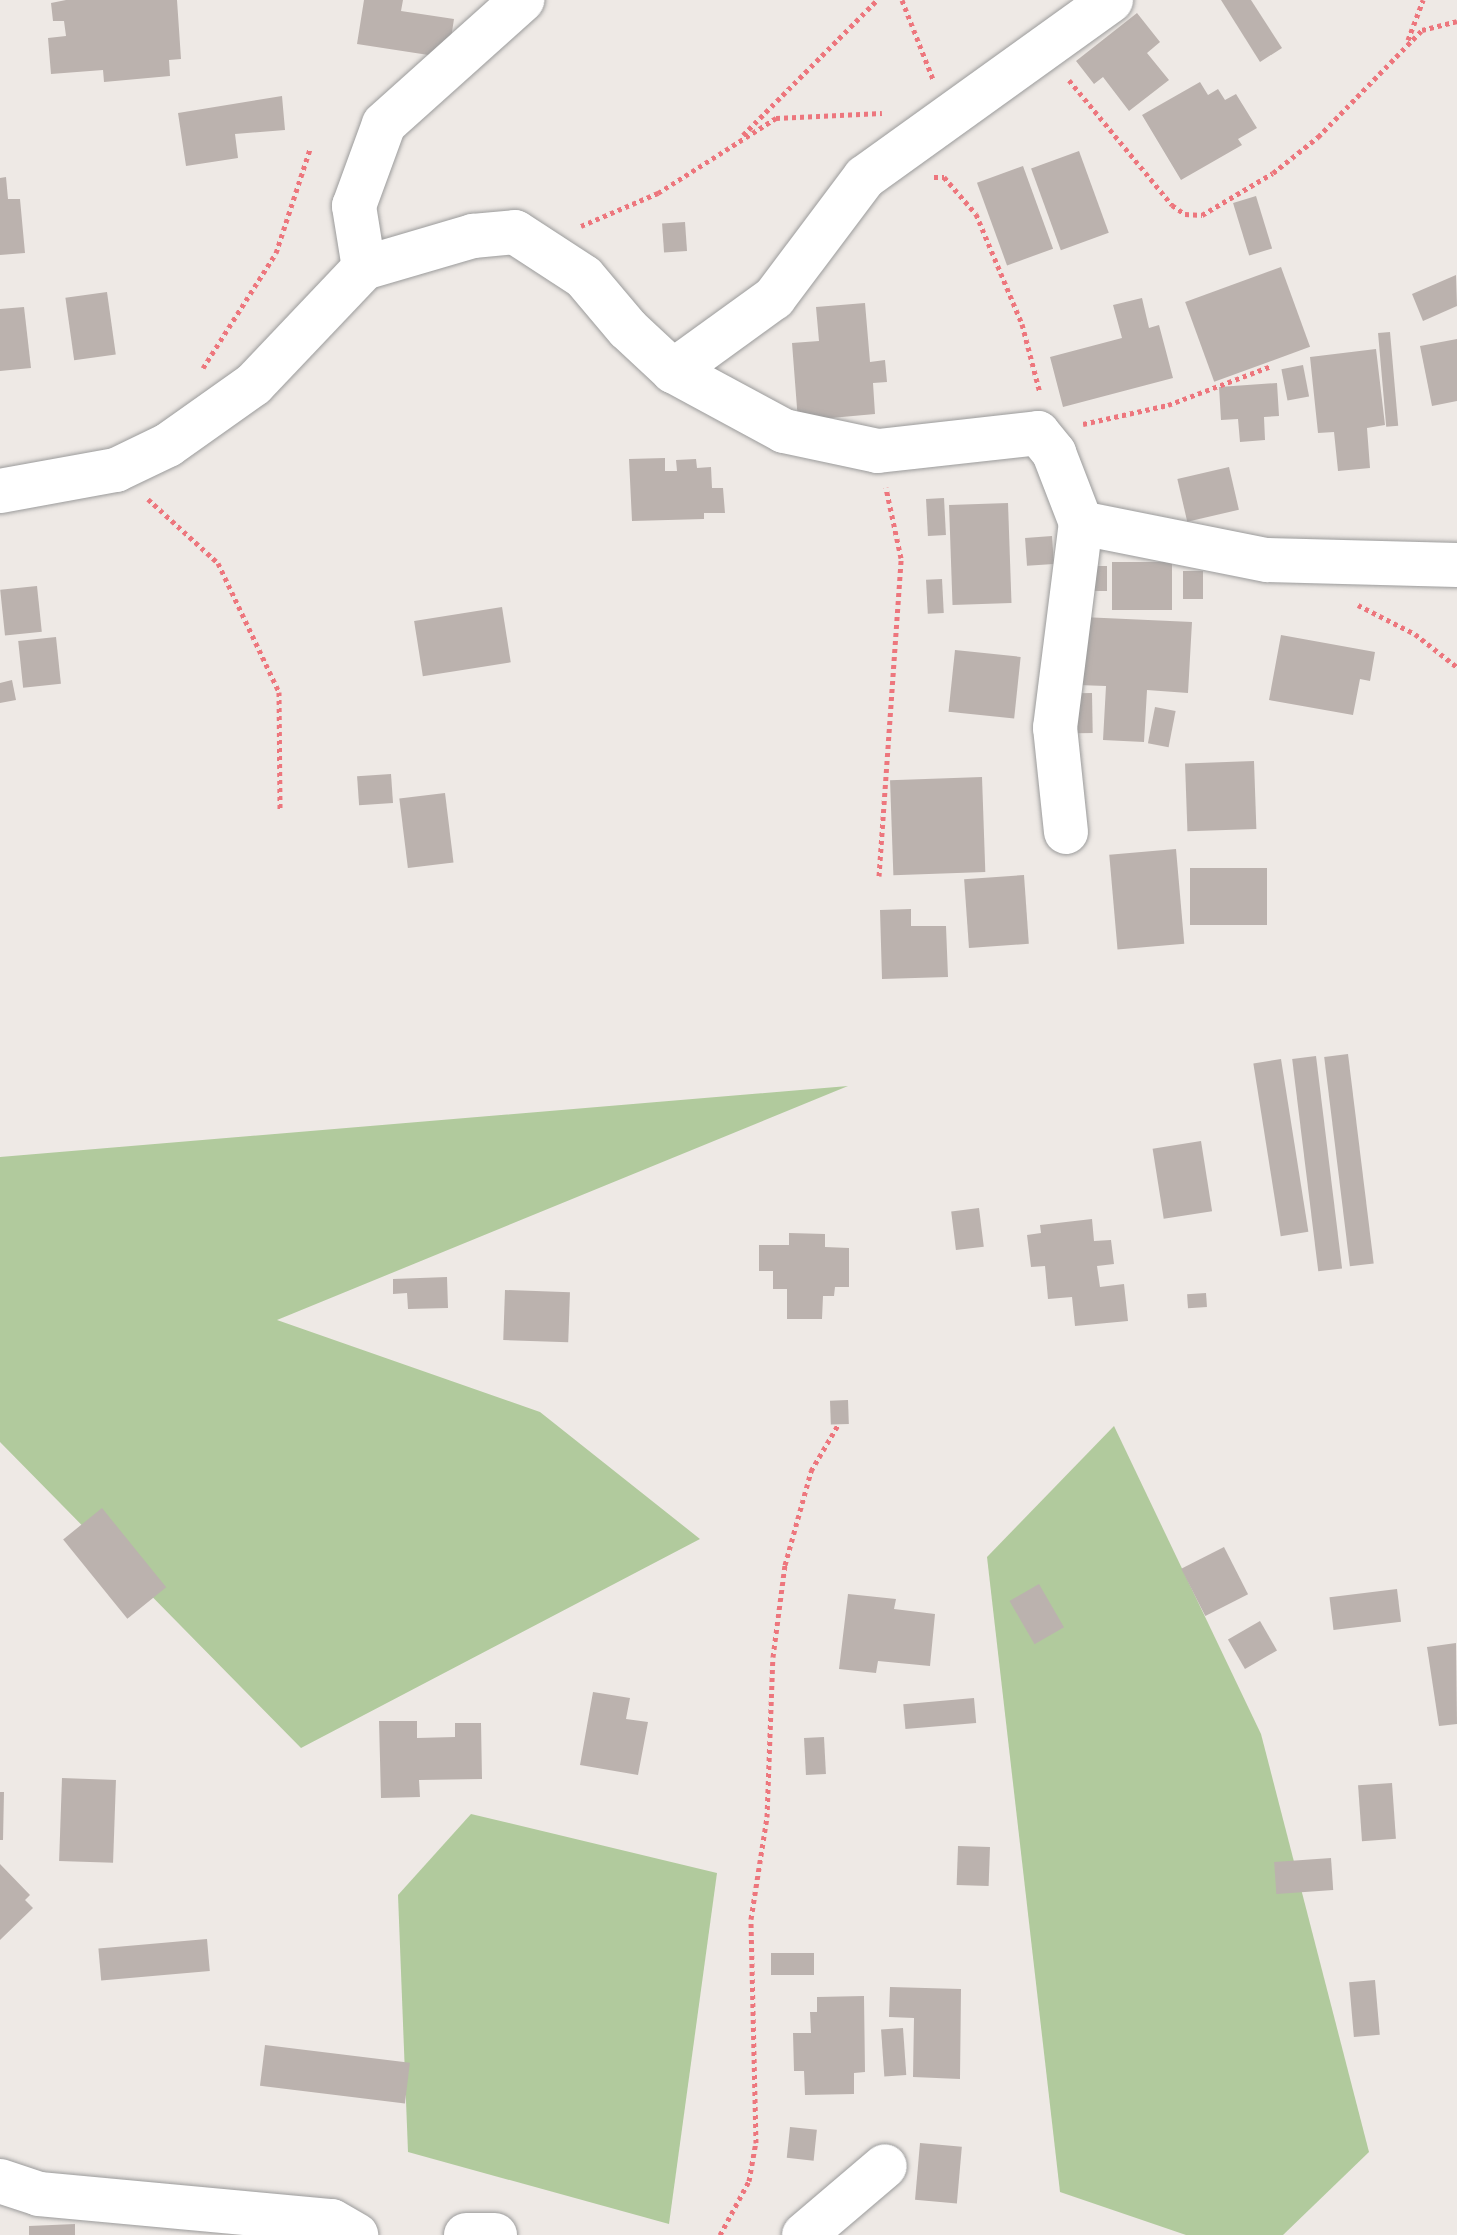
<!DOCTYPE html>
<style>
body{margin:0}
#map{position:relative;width:1457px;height:2235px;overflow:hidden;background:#eee9e5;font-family:"IBM Plex Sans",sans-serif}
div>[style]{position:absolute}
.forest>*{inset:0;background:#b1ca9d}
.building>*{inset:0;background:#bbb2ae;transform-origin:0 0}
.path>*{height:5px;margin-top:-2.5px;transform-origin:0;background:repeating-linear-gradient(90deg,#ed767d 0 4px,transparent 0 8px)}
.roads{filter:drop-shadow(0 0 2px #9b9b9b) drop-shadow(0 0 2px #9b9b9b)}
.minor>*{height:44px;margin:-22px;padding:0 22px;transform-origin:22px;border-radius:22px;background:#fff}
span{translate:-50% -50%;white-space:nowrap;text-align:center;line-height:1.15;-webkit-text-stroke:8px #fff;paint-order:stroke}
</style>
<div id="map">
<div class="forest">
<i style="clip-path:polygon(848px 1086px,277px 1320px,540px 1412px,700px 1539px,301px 1748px,0 1442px,0 1157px)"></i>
<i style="clip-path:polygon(1114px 1426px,1261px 1734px,1369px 2152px,1283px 2235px,1186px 2235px,1060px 2192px,987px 1557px)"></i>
<i style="clip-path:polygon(471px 1814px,717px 1873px,669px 2224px,408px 2152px,398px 1895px)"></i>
</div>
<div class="building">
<i style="clip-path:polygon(66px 0,177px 0,181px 59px,169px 60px,170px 76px,104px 82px,103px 70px,51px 74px,48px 38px,66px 36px,64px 21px,53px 21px,51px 3px)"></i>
<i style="clip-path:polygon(364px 0,403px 0,401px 11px,454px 19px,448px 58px,357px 44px)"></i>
<i style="clip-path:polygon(1221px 0,1251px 0,1282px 48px,1260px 62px)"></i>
<i style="clip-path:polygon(1137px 13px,1160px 42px,1147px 53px,1169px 80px,1129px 111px,1103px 77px,1094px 84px,1076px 61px)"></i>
<i style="clip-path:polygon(1200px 82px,1208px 95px,1218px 89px,1225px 100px,1236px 94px,1257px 128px,1238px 139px,1242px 145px,1181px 180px,1142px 115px)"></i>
<i style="clip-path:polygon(282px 96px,285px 130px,235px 134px,238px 158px,186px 166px,178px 113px)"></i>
<i style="left:1079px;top:151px;width:87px;height:51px;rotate:70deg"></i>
<i style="left:1023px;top:166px;width:88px;height:49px;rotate:70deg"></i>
<i style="clip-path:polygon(6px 177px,8px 199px,20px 199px,25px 253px,0 255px,0 178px)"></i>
<i style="left:1256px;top:196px;width:55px;height:24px;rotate:73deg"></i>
<i style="left:685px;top:222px;width:29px;height:23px;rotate:86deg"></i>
<i style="left:1281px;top:267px;width:85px;height:102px;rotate:70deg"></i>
<i style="clip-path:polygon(1456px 275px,1457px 306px,1423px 321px,1412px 294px)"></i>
<i style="left:107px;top:292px;width:63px;height:42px;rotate:82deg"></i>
<i style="clip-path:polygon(1142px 298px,1149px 328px,1159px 325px,1173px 378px,1063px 407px,1050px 357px,1122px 338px,1113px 305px)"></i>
<i style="clip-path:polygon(865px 303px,870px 362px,885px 360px,887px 382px,873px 383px,875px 414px,798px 421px,792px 343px,819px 341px,816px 307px)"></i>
<i style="clip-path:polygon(24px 307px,31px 368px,0 371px,0 309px)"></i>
<i style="left:1390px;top:332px;width:94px;height:12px;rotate:85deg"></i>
<i style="clip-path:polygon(1457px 339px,1457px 401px,1432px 406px,1420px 346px)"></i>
<i style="clip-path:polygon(1376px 349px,1385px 425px,1367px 428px,1370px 468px,1338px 471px,1334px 432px,1318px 433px,1310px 357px)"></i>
<i style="left:1303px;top:365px;width:32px;height:22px;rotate:79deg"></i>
<i style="clip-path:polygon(1277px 383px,1279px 416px,1264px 417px,1265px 440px,1240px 442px,1238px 419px,1221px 420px,1219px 387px)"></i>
<i style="clip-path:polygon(665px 458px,665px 471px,677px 471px,676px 460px,696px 459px,697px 468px,711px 467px,712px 488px,723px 488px,725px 513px,704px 513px,704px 519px,632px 521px,629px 459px)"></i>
<i style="left:1229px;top:467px;width:44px;height:53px;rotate:77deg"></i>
<i style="left:944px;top:498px;width:37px;height:18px;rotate:87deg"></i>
<i style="left:1008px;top:503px;width:100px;height:59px;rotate:88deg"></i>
<i style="left:1052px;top:536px;width:28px;height:27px;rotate:86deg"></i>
<i style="left:1112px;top:562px;width:60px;height:48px"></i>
<i style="left:1086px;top:566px;width:21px;height:25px"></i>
<i style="left:1183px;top:571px;width:20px;height:28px"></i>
<i style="left:942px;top:579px;width:34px;height:16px;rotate:87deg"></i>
<i style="left:37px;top:586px;width:46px;height:37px;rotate:84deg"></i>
<i style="left:502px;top:607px;width:56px;height:89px;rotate:81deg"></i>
<i style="clip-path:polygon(1082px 617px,1192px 622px,1188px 693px,1147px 690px,1144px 742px,1103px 740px,1106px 686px,1078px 685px)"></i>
<i style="clip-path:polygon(1281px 635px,1375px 652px,1370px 681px,1360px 679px,1353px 715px,1269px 700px)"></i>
<i style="left:56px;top:637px;width:47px;height:38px;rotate:84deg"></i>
<i style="left:955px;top:650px;width:66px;height:62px;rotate:6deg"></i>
<i style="clip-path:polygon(12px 680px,16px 700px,0 703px,0 683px)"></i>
<i style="left:1092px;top:693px;width:40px;height:31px;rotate:89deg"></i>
<i style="left:1155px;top:707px;width:21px;height:37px;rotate:11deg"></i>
<i style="left:1254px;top:761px;width:68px;height:69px;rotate:88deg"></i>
<i style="left:391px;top:774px;width:29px;height:34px;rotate:86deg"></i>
<i style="left:982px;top:777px;width:95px;height:92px;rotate:88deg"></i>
<i style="left:445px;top:793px;width:70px;height:46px;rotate:83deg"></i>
<i style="left:1176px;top:849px;width:95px;height:67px;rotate:85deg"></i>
<i style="left:1190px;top:868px;width:77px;height:57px"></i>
<i style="left:1024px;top:875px;width:69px;height:60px;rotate:86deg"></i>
<i style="clip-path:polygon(911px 909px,911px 926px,946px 926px,948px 977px,882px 979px,880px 910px)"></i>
<i style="left:1348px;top:1054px;width:211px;height:24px;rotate:83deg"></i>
<i style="left:1316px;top:1056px;width:214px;height:24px;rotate:83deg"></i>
<i style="left:1281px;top:1059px;width:175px;height:28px;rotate:81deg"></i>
<i style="left:1201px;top:1141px;width:71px;height:49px;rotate:81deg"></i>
<i style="left:979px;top:1208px;width:39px;height:28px;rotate:83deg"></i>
<i style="clip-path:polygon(1092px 1219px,1094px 1241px,1111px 1240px,1114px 1264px,1097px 1266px,1100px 1287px,1124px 1284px,1128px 1321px,1075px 1326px,1072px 1297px,1048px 1299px,1045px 1266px,1031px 1267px,1027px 1235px,1041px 1233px,1040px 1225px)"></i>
<i style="clip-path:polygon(789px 1233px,825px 1234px,825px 1247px,849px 1248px,849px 1287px,835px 1287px,834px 1296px,823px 1296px,822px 1319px,787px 1319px,787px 1289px,773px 1289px,773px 1271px,759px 1271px,759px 1245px,789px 1245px)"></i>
<i style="clip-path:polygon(447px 1277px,448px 1308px,408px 1309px,407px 1293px,393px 1294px,393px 1279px)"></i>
<i style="left:505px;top:1290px;width:65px;height:50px;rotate:2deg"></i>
<i style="left:1206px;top:1293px;width:14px;height:19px;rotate:86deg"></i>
<i style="left:848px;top:1400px;width:24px;height:18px;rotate:88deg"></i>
<i style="left:102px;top:1508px;width:102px;height:50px;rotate:51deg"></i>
<i style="left:1224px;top:1547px;width:53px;height:48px;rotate:63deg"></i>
<i style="left:1039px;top:1584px;width:50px;height:34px;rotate:60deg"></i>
<i style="left:1397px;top:1589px;width:33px;height:68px;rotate:83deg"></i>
<i style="clip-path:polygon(848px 1594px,896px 1599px,894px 1609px,935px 1614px,930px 1666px,878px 1661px,876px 1673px,839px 1669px)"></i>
<i style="left:1260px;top:1621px;width:34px;height:37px;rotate:60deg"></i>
<i style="clip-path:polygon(1456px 1643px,1457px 1724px,1439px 1726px,1427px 1647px)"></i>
<i style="clip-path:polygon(593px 1692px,630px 1698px,626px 1719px,648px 1722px,638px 1775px,580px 1765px)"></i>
<i style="left:974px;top:1698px;width:25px;height:71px;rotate:85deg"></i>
<i style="clip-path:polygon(379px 1721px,417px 1721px,417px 1738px,455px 1737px,455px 1723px,481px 1723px,482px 1779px,419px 1780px,420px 1797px,381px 1798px)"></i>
<i style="left:824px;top:1737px;width:37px;height:20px;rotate:87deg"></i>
<i style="left:62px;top:1778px;width:54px;height:83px;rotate:2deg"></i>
<i style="left:1392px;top:1783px;width:56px;height:34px;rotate:86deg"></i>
<i style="clip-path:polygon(0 1792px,4px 1792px,3px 1840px,0 1840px)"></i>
<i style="left:958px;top:1846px;width:32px;height:39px;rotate:2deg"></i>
<i style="left:1331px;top:1858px;width:32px;height:57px;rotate:86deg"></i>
<i style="clip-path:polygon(0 1864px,30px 1895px,25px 1900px,33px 1908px,0 1940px)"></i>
<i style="left:207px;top:1939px;width:32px;height:109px;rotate:85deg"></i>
<i style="left:771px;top:1953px;width:43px;height:22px"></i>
<i style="left:1375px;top:1980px;width:55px;height:26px;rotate:85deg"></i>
<i style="clip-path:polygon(890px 1987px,961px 1989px,960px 2079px,913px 2077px,914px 2018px,889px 2017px)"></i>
<i style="clip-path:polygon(864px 1996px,865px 2072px,854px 2073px,854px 2094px,805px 2095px,804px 2071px,794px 2071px,793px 2033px,811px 2033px,810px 2012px,817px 2012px,817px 1997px)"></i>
<i style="left:903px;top:2028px;width:47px;height:22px;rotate:86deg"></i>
<i style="left:265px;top:2045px;width:146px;height:41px;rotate:7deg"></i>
<i style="left:790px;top:2127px;width:27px;height:31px;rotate:6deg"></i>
<i style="left:920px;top:2143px;width:42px;height:57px;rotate:5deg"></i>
<i style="clip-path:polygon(75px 2224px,75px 2235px,29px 2235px,29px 2226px)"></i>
</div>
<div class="path">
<i style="left:902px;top:0;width:85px;rotate:68.6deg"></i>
<i style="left:1408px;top:40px;width:43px;rotate:-69.4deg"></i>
<i style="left:1069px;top:80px;width:162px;rotate:50.5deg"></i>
<i style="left:1172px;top:205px;width:16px;rotate:35deg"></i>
<i style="left:1185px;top:214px;width:17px;rotate:3deg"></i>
<i style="left:1202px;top:215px;width:82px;rotate:-30.6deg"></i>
<i style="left:1273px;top:173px;width:58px;rotate:-38.7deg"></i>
<i style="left:1318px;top:137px;width:149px;rotate:-45.8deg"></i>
<i style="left:1422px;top:30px;width:36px;rotate:-14deg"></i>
<i style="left:743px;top:135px;width:190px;rotate:-45.2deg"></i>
<i style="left:934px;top:177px;width:10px"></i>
<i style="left:944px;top:177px;width:49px;rotate:49.1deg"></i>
<i style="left:976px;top:214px;width:119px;rotate:67.3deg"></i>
<i style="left:1022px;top:324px;width:71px;rotate:75.4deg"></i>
<i style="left:581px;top:226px;width:84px;rotate:-23.2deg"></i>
<i style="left:658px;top:193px;width:140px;rotate:-32.4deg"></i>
<i style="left:776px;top:118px;width:106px;rotate:-2.7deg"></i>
<i style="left:203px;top:368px;width:136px;rotate:-57.6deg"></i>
<i style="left:276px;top:253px;width:109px;rotate:-71.9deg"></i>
<i style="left:1083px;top:424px;width:87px;rotate:-12.6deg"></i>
<i style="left:1168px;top:405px;width:110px;rotate:-20.7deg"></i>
<i style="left:148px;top:499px;width:95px;rotate:42.4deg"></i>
<i style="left:218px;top:563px;width:143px;rotate:64.7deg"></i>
<i style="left:279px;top:692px;width:117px;rotate:89.5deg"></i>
<i style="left:1358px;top:605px;width:64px;rotate:27deg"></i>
<i style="left:1415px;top:634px;width:53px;rotate:38.2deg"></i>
<i style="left:879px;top:876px;width:319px;rotate:-86deg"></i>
<i style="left:901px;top:558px;width:72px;rotate:-102.1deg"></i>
<i style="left:720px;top:2235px;width:61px;rotate:-61.8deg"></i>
<i style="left:749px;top:2181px;width:39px;rotate:-80deg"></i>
<i style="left:756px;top:2143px;width:224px;rotate:-91.3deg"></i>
<i style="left:751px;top:1919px;width:103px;rotate:-81.1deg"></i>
<i style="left:767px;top:1817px;width:160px;rotate:-87.9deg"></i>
<i style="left:773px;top:1657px;width:93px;rotate:-82.6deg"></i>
<i style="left:785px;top:1565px;width:98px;rotate:-74.5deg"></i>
<i style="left:811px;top:1471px;width:53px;rotate:-59.6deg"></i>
</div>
<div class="roads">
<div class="minor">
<i style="left:364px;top:268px;width:63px;rotate:-99.2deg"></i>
<i style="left:354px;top:206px;width:87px;rotate:-69.9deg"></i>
<i style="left:384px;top:124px;width:186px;rotate:-41.9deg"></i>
<i style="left:673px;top:371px;width:125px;rotate:-35.9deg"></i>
<i style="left:774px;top:298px;width:151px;rotate:-53.1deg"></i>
<i style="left:865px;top:177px;width:303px;rotate:-35.7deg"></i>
<i style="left:0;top:491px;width:118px;rotate:-10.3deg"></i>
<i style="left:116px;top:470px;width:58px;rotate:-25.7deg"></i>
<i style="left:168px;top:445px;width:105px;rotate:-35.3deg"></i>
<i style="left:254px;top:384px;width:160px;rotate:-46.5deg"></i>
<i style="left:364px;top:268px;width:114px;rotate:-16.4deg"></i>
<i style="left:473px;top:236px;width:42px;rotate:-5.4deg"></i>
<i style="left:515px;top:232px;width:82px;rotate:33.1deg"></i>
<i style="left:584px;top:277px;width:68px;rotate:49.8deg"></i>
<i style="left:628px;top:329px;width:62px;rotate:43deg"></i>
<i style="left:673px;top:371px;width:126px;rotate:28.4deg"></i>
<i style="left:784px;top:431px;width:96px;rotate:12deg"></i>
<i style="left:878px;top:451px;width:161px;rotate:-6.4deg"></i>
<i style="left:1038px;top:433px;width:26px;rotate:51deg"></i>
<i style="left:1054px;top:453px;width:75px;rotate:68.9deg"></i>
<i style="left:1081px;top:523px;width:190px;rotate:11.3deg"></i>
<i style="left:1267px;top:560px;width:190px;rotate:1.5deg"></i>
<i style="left:1066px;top:832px;width:105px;rotate:-96deg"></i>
<i style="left:1055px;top:728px;width:207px;rotate:-82.8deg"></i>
<i style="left:0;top:2181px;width:41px;rotate:18.4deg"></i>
<i style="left:39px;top:2194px;width:294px;rotate:5.3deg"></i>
<i style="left:332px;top:2221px;width:28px;rotate:30deg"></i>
<i style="left:466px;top:2235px;width:29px"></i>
<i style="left:804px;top:2235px;width:106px;rotate:-40.4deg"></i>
</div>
</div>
</div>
